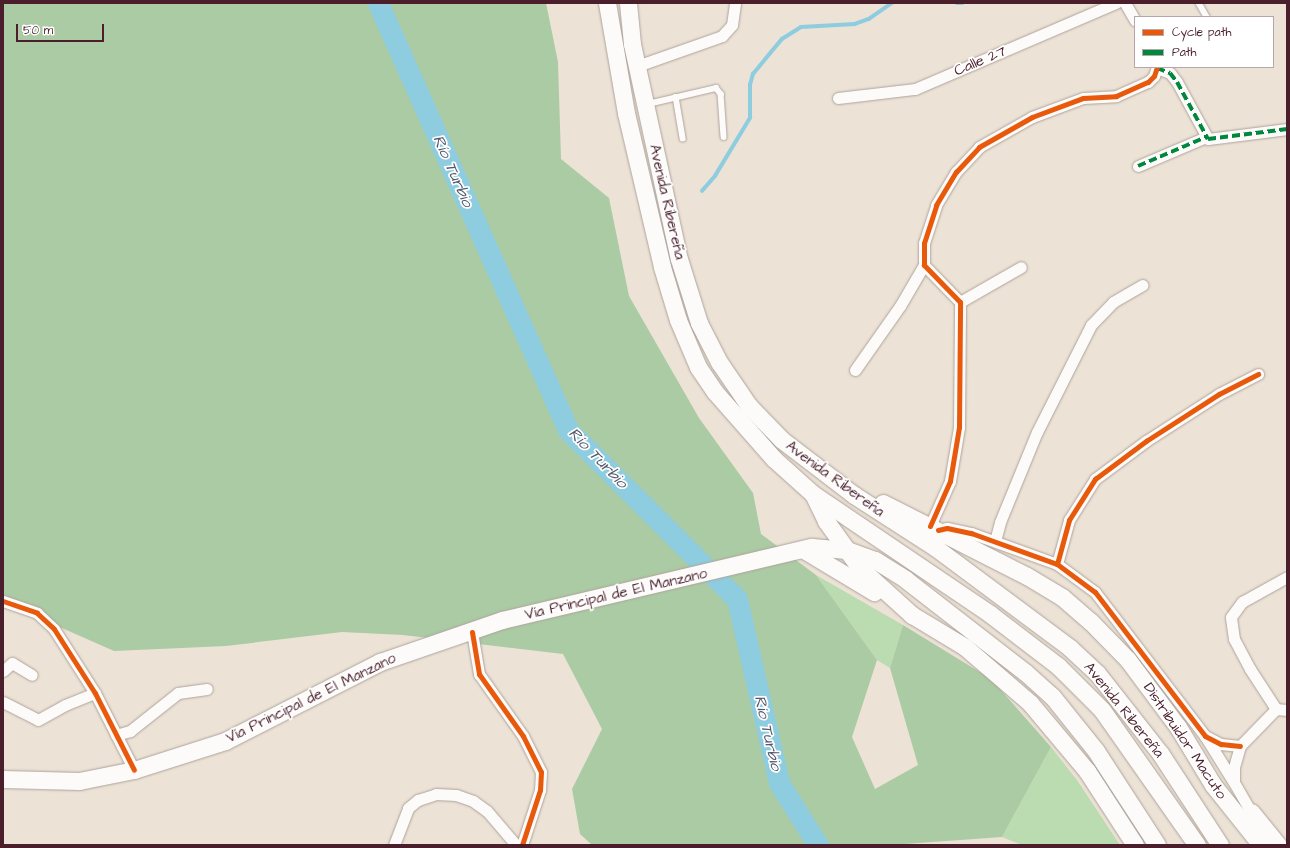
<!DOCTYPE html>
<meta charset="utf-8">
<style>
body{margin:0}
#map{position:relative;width:1290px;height:848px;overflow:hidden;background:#ece2d5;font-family:"Architects Daughter",sans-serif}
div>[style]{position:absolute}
.green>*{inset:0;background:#bbdcb0}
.forest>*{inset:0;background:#abcba4}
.stream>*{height:3.5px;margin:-1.75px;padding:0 1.75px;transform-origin:1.75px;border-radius:1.75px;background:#8ecce0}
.river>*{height:21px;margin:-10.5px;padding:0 10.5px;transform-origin:10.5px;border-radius:10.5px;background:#8ecce0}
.roads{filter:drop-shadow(0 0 1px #aea39c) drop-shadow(0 0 1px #aea39c)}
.lane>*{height:5.5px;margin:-2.75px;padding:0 2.75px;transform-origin:2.75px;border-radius:2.75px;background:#fcfbf9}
.street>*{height:11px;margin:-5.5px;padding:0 5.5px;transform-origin:5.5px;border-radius:5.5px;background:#fcfbf9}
.primary>*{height:17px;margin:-8.5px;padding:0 8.5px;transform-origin:8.5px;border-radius:8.5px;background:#fcfbf9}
.quiet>*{height:4px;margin-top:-2px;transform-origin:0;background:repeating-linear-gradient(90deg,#00873e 0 8px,transparent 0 12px)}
.cycleway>*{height:5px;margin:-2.5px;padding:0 2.5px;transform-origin:2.5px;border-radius:2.5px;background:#e8590c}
span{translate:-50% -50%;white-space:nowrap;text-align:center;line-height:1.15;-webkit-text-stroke:3.5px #fff;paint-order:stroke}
.street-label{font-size:15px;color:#4a1f2b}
.water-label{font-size:16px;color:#54586c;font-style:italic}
.frame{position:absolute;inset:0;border:4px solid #4a1f2b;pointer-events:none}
.legend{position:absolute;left:1134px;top:16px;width:140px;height:52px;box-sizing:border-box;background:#fff;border:1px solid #b7a5aa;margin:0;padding:5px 7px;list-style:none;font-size:12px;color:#4a1f2b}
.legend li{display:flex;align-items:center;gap:8px;height:20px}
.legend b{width:20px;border:1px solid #b7a5aa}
.scale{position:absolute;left:16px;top:24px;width:88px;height:18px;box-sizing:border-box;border:2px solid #4a1f2b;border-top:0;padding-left:5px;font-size:12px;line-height:14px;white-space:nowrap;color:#4a1f2b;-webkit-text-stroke:3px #fff;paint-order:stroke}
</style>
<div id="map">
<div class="green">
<i style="clip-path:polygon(816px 575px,903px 625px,890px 668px,877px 660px)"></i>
<i style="clip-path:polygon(1051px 747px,1077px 780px,1120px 845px,1022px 845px,1002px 837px)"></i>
</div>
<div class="forest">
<i style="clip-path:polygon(3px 3px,546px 3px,558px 62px,561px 159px,609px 198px,629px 296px,699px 418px,753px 493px,761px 534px,816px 575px,877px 660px,852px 737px,875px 789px,918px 765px,890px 668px,903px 625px,991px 679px,1051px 747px,1002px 837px,891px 845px,592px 845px,580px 834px,572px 789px,602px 729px,563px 654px,403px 635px,342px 632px,226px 646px,114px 651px,3px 602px)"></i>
</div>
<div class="stream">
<i style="left:957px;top:3px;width:5px"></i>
<i style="left:702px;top:191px;width:20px;rotate:-49deg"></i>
<i style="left:715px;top:176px;width:68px;rotate:-58.9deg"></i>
<i style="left:750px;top:118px;width:33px;rotate:-90deg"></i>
<i style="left:750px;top:85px;width:11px;rotate:-75deg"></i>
<i style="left:753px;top:74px;width:45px;rotate:-50.4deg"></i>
<i style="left:782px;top:39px;width:22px;rotate:-32deg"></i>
<i style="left:801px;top:27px;width:54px;rotate:-3.2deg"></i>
<i style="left:855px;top:24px;width:15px;rotate:-20deg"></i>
<i style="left:869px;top:19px;width:28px;rotate:-35deg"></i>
</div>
<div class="river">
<i style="left:378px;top:3px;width:467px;rotate:66deg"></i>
<i style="left:568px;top:430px;width:239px;rotate:45deg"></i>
<i style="left:737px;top:599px;width:189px;rotate:77.1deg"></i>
<i style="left:779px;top:783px;width:73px;rotate:57.8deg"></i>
</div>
<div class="roads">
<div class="lane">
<i style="left:1199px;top:3px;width:16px;rotate:60deg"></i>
<i style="left:676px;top:97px;width:42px;rotate:80.3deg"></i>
<i style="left:648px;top:104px;width:70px;rotate:-13.2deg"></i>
<i style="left:716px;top:88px;width:8px;rotate:50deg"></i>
<i style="left:721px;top:94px;width:43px;rotate:86deg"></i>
</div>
<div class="street">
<i style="left:1125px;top:3px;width:20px;rotate:60deg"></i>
<i style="left:637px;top:66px;width:90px;rotate:-19.4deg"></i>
<i style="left:722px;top:36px;width:15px;rotate:-48deg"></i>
<i style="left:732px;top:25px;width:22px;rotate:-82deg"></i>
<i style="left:1157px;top:68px;width:14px;rotate:21deg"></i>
<i style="left:1170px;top:73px;width:11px;rotate:52deg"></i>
<i style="left:1177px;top:82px;width:65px;rotate:61.5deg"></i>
<i style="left:1208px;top:139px;width:80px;rotate:-7.2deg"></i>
<i style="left:838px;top:98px;width:78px;rotate:-6.7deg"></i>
<i style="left:915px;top:89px;width:219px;rotate:-23.2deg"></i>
<i style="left:1138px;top:166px;width:74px;rotate:-23.1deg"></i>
<i style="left:960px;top:302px;width:70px;rotate:-29.8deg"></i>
<i style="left:855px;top:370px;width:78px;rotate:-54.9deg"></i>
<i style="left:900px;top:306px;width:48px;rotate:-59.7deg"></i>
<i style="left:930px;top:526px;width:49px;rotate:-66deg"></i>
<i style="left:950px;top:481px;width:55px;rotate:-80.5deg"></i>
<i style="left:959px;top:427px;width:125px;rotate:-89.5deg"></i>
<i style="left:960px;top:302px;width:52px;rotate:-134.2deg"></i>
<i style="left:924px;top:265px;width:22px;rotate:-90deg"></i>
<i style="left:924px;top:243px;width:40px;rotate:-72deg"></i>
<i style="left:936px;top:205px;width:39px;rotate:-59deg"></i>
<i style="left:956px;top:172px;width:34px;rotate:-47deg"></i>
<i style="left:979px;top:147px;width:61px;rotate:-29.5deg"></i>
<i style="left:1032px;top:117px;width:54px;rotate:-20.4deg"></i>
<i style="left:1083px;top:98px;width:33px;rotate:-3deg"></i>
<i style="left:1116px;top:96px;width:35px;rotate:-24deg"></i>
<i style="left:1148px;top:82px;width:8px;rotate:-45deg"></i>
<i style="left:1154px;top:76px;width:9px;rotate:-72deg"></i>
<i style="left:938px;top:530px;width:9px;rotate:-13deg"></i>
<i style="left:947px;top:528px;width:25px;rotate:12deg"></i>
<i style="left:971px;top:533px;width:91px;rotate:19.8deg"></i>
<i style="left:1057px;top:564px;width:47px;rotate:36.4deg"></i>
<i style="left:1095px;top:592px;width:181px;rotate:52.6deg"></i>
<i style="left:1205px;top:736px;width:18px;rotate:27deg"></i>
<i style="left:1221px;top:744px;width:19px;rotate:6deg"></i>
<i style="left:995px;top:541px;width:20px;rotate:-75deg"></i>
<i style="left:1000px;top:522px;width:97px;rotate:-67.7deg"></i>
<i style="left:1037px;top:432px;width:120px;rotate:-63.2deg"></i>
<i style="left:1091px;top:325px;width:32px;rotate:-46deg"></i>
<i style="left:1113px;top:302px;width:34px;rotate:-30deg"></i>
<i style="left:1057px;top:564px;width:46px;rotate:-74.7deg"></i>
<i style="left:1069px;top:520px;width:49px;rotate:-57.6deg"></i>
<i style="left:1095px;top:479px;width:64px;rotate:-36.7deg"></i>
<i style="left:1146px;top:441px;width:87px;rotate:-32.8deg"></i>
<i style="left:1219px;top:394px;width:44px;rotate:-27.1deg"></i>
<i style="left:3px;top:601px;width:36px;rotate:19deg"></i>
<i style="left:37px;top:613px;width:23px;rotate:43deg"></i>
<i style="left:54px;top:629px;width:76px;rotate:57.4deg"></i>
<i style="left:95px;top:693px;width:86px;rotate:63.1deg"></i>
<i style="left:472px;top:632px;width:43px;rotate:80.5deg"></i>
<i style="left:479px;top:674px;width:76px;rotate:54.6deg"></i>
<i style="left:523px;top:736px;width:40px;rotate:63.4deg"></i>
<i style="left:541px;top:772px;width:18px;rotate:93deg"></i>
<i style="left:540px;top:790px;width:58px;rotate:108.1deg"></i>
<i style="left:3px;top:671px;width:12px;rotate:-42deg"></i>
<i style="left:12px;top:663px;width:23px;rotate:31deg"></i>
<i style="left:3px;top:702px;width:39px;rotate:27deg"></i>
<i style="left:38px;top:720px;width:31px;rotate:-29deg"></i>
<i style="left:65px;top:705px;width:32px;rotate:-22deg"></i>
<i style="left:1276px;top:709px;width:11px;rotate:5deg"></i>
<i style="left:116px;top:735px;width:15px;rotate:-16deg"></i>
<i style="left:130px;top:731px;width:61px;rotate:-38.4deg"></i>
<i style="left:178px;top:693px;width:29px;rotate:-8deg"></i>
<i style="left:1205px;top:736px;width:53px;rotate:58.1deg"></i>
<i style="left:1251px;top:818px;width:6px;rotate:-90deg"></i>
<i style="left:1251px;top:812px;width:34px;rotate:-120deg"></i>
<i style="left:1234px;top:782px;width:15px;rotate:-90deg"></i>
<i style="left:1234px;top:767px;width:22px;rotate:-74deg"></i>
<i style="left:1240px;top:746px;width:52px;rotate:-45.8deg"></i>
<i style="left:1276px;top:709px;width:48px;rotate:-123deg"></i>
<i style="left:1250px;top:669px;width:34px;rotate:-118deg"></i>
<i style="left:1234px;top:639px;width:22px;rotate:-98deg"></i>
<i style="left:1231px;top:617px;width:19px;rotate:-54deg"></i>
<i style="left:1242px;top:602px;width:51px;rotate:-29.1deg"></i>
<i style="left:394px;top:845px;width:40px;rotate:-69deg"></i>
<i style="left:408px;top:808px;width:13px;rotate:-39deg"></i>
<i style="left:418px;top:800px;width:19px;rotate:-18deg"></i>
<i style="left:436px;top:794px;width:20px;rotate:3deg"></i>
<i style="left:456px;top:795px;width:18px;rotate:19deg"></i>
<i style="left:473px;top:801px;width:17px;rotate:36deg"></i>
<i style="left:487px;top:811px;width:45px;rotate:49.5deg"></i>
</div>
<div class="primary">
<i style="left:607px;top:3px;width:112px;rotate:80.2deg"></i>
<i style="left:626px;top:113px;width:158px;rotate:76.8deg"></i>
<i style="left:662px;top:267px;width:55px;rotate:73.2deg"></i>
<i style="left:678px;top:320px;width:51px;rotate:66.9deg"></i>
<i style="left:698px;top:367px;width:30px;rotate:56deg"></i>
<i style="left:715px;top:392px;width:89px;rotate:48.6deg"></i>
<i style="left:774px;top:459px;width:52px;rotate:41.9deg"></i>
<i style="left:813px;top:494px;width:214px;rotate:34.1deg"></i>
<i style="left:990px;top:614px;width:86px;rotate:37.4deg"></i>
<i style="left:1058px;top:666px;width:62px;rotate:45deg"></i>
<i style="left:1102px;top:710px;width:165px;rotate:54.9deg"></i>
<i style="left:628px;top:3px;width:41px;rotate:84.4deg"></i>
<i style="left:632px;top:44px;width:220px;rotate:77.7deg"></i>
<i style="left:679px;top:259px;width:67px;rotate:72.6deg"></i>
<i style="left:699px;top:323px;width:44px;rotate:62.9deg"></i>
<i style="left:719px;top:362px;width:53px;rotate:55.7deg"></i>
<i style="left:749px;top:406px;width:47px;rotate:45.9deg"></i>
<i style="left:782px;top:440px;width:91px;rotate:37.4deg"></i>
<i style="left:854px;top:495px;width:98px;rotate:32.9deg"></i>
<i style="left:936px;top:548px;width:167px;rotate:36.7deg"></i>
<i style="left:1070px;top:648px;width:37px;rotate:43deg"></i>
<i style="left:1097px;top:673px;width:102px;rotate:51.8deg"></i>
<i style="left:1160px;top:753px;width:110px;rotate:56.9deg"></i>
<i style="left:814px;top:496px;width:28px;rotate:64deg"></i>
<i style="left:826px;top:521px;width:57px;rotate:54.3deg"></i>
<i style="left:859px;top:567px;width:72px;rotate:42.2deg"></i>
<i style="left:912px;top:615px;width:62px;rotate:31.1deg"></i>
<i style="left:965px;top:647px;width:86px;rotate:40.7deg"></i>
<i style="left:1030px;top:703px;width:89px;rotate:50deg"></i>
<i style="left:1087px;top:771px;width:88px;rotate:57deg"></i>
<i style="left:883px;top:503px;width:161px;rotate:26.9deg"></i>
<i style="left:1027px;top:576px;width:41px;rotate:31deg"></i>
<i style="left:1062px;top:597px;width:37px;rotate:41deg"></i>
<i style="left:1090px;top:621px;width:54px;rotate:45.7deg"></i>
<i style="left:1128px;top:660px;width:84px;rotate:53.3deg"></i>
<i style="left:1178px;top:727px;width:68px;rotate:58.9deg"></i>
<i style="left:1213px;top:785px;width:77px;rotate:51.3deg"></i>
<i style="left:804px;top:550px;width:82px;rotate:31deg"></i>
<i style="left:3px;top:779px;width:76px;rotate:1.5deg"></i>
<i style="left:79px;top:781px;width:56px;rotate:-11.3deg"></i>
<i style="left:134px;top:770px;width:96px;rotate:-17.7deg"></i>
<i style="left:225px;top:741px;width:174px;rotate:-27deg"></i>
<i style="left:380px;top:662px;width:129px;rotate:-19deg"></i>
<i style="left:502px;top:620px;width:318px;rotate:-13.3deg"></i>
<i style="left:812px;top:547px;width:35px;rotate:5deg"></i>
<i style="left:847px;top:550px;width:30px;rotate:20deg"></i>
<i style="left:875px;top:560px;width:36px;rotate:32deg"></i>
<i style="left:905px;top:579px;width:152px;rotate:37.8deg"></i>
<i style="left:1025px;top:672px;width:36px;rotate:42deg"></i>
<i style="left:1052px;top:696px;width:70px;rotate:51.3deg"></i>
<i style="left:1096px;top:751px;width:112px;rotate:57deg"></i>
<i style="left:1251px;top:812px;width:43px;rotate:50.7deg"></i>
</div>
</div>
<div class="quiet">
<i style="left:1157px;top:68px;width:14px;rotate:21deg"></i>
<i style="left:1170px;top:73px;width:11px;rotate:52deg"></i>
<i style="left:1177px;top:82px;width:65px;rotate:61.5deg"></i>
<i style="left:1208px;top:139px;width:80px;rotate:-7.2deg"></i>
<i style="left:1138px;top:166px;width:74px;rotate:-23.1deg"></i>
</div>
<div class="cycleway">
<i style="left:930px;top:526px;width:49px;rotate:-66deg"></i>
<i style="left:950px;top:481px;width:55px;rotate:-80.5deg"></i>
<i style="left:959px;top:427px;width:125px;rotate:-89.5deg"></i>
<i style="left:960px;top:302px;width:52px;rotate:-134.2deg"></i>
<i style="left:924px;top:265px;width:22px;rotate:-90deg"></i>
<i style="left:924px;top:243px;width:40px;rotate:-72deg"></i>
<i style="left:936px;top:205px;width:39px;rotate:-59deg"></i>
<i style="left:956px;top:172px;width:34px;rotate:-47deg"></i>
<i style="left:979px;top:147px;width:61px;rotate:-29.5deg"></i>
<i style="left:1032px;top:117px;width:54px;rotate:-20.4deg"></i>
<i style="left:1083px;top:98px;width:33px;rotate:-3deg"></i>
<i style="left:1116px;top:96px;width:35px;rotate:-24deg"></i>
<i style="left:1148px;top:82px;width:8px;rotate:-45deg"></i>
<i style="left:1154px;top:76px;width:9px;rotate:-72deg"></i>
<i style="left:938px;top:530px;width:9px;rotate:-13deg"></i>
<i style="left:947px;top:528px;width:25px;rotate:12deg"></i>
<i style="left:971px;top:533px;width:91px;rotate:19.8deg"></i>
<i style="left:1057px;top:564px;width:47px;rotate:36.4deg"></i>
<i style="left:1095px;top:592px;width:181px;rotate:52.6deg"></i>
<i style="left:1205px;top:736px;width:18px;rotate:27deg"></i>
<i style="left:1221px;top:744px;width:19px;rotate:6deg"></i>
<i style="left:1057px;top:564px;width:46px;rotate:-74.7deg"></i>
<i style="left:1069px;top:520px;width:49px;rotate:-57.6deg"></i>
<i style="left:1095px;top:479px;width:64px;rotate:-36.7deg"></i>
<i style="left:1146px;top:441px;width:87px;rotate:-32.8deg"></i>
<i style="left:1219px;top:394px;width:44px;rotate:-27.1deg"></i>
<i style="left:3px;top:601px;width:36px;rotate:19deg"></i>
<i style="left:37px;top:613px;width:23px;rotate:43deg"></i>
<i style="left:54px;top:629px;width:76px;rotate:57.4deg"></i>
<i style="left:95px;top:693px;width:86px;rotate:63.1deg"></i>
<i style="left:472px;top:632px;width:43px;rotate:80.5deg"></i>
<i style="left:479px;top:674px;width:76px;rotate:54.6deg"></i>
<i style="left:523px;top:736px;width:40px;rotate:63.4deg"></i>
<i style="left:541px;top:772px;width:18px;rotate:93deg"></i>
<i style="left:540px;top:790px;width:58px;rotate:108.1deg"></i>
</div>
<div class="street-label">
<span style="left:980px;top:61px;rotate:-23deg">Calle 27</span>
<span style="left:667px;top:202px;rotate:77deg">Avenida Ribereña</span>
<span style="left:835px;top:479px;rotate:36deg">Avenida Ribereña</span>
<span style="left:616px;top:594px;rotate:-13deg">Vía Principal de El Manzano</span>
<span style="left:311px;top:698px;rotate:-26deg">Vía Principal de El Manzano</span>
<span style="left:1124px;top:710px;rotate:51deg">Avenida Ribereña</span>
<span style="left:1185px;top:741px;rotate:56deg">Distribuidor Macuto</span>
</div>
<div class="water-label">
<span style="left:453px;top:171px;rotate:66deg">Río Turbio</span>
<span style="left:598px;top:458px;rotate:46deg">Río Turbio</span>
<span style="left:768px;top:733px;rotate:77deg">Río Turbio</span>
</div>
<div class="frame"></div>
<ul class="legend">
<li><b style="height:5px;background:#e8590c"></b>Cycle path</li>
<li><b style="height:5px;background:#00873e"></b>Path</li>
</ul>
<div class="scale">50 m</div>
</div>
